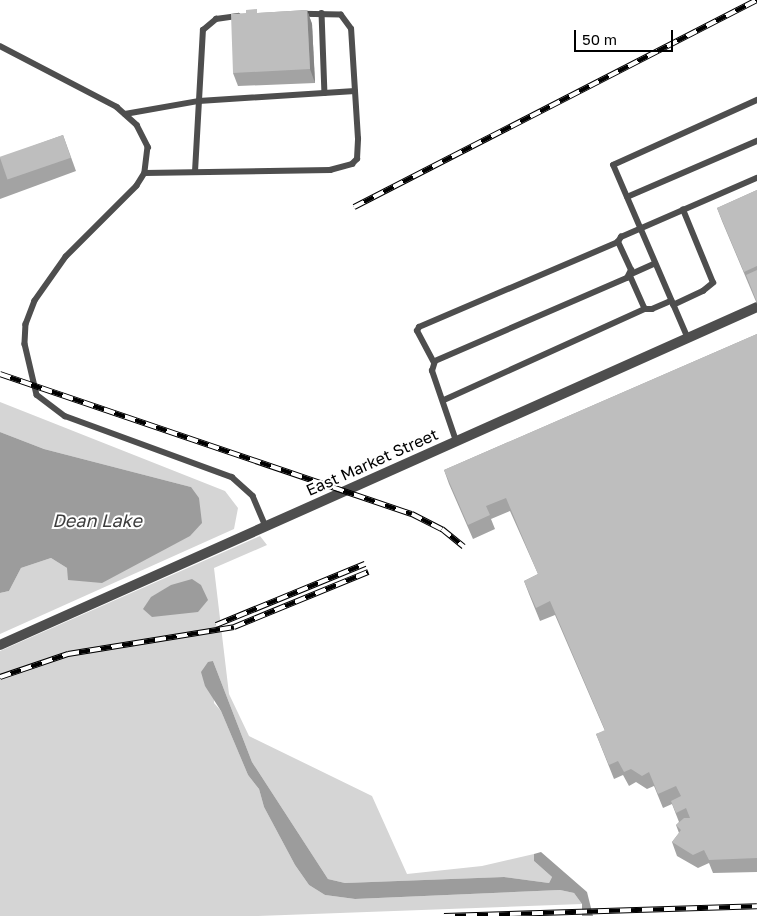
<!DOCTYPE html>
<style>
body{margin:0}
#map{position:relative;width:757px;height:916px;overflow:hidden;background:#fff;font-family:"Golos Text",sans-serif}
div>[style]{position:absolute}
.green>*{inset:0;background:#d5d5d5}
.water>*{inset:0;background:#9c9c9c}
.service>*{height:5.5px;margin:-2.75px;padding:0 2.75px;transform-origin:2.75px;border-radius:2.75px;background:#4e4e4e}
.minor>*{height:10px;margin:-5px;padding:0 5px;transform-origin:5px;border-radius:5px;background:#4e4e4e}
.rail>*{height:5.5px;margin-top:-2.75px;transform-origin:0;background:repeating-linear-gradient(90deg,#fff 0 11px,#000 0 22px);box-sizing:border-box;border-block:1px solid #000}
.wall>*{inset:0;background:#a3a3a3}
.shaded-wall>*{inset:0;background:#858585}
.building>*{inset:0;background:#bebebe;transform-origin:0 0}
span{translate:-50% -50%;white-space:nowrap;text-align:center;line-height:1.15;-webkit-text-stroke:4px #fff;paint-order:stroke}
.street-label{font-size:16px;color:#000}
.water-label{font-size:18px;color:#3d3d3d;font-style:italic}
.scale{position:absolute;left:574px;top:30px;width:99px;height:22px;box-sizing:border-box;border:2px solid #000;border-top:0;padding-left:6px;font-size:15px;line-height:18px;white-space:nowrap;color:#000;-webkit-text-stroke:4px #fff;paint-order:stroke}
</style>
<div id="map">
<div class="green">
<i style="clip-path:polygon(0 402px,225px 491px,238px 508px,234px 529px,0 634px,0 593px,9px 591px,21px 568px,51px 558px,67px 568px,191px 487px,44px 449px,0 432px)"></i>
<i style="clip-path:polygon(260px 536px,267px 545px,214px 568px,229px 694px,249px 736px,372px 796px,407px 874px,482px 866px,534px 854px,534px 861px,552px 877px,549px 883px,504px 877px,345px 883px,328px 879px,252px 762px,213px 661px,214px 703px,221px 711px,248px 775px,259px 789px,264px 807px,295px 865px,309px 885px,325px 895px,355px 899px,560px 890px,574px 893px,582px 904px,258px 916px,0 916px,0 651px)"></i>
</div>
<div class="water">
<i style="clip-path:polygon(0 432px,44px 449px,191px 487px,199px 498px,202px 523px,190px 536px,102px 583px,68px 580px,67px 568px,51px 558px,21px 568px,9px 591px,0 593px)"></i>
<i style="clip-path:polygon(192px 579px,201px 585px,208px 600px,198px 612px,152px 617px,143px 609px,151px 597px,171px 585px)"></i>
<i style="clip-path:polygon(213px 661px,252px 762px,328px 879px,345px 883px,504px 877px,549px 883px,552px 877px,534px 861px,534px 854px,541px 852px,587px 892px,593px 916px,582px 916px,582px 904px,574px 893px,560px 890px,355px 899px,325px 895px,309px 885px,295px 865px,264px 807px,259px 789px,248px 775px,221px 711px,205px 686px,201px 672px,208px 662px)"></i>
</div>
<div class="service">
<i style="left:322px;top:13px;width:80px;rotate:87.9deg"></i>
<i style="left:0;top:46px;width:132px;rotate:27.5deg"></i>
<i style="left:117px;top:107px;width:27px;rotate:42deg"></i>
<i style="left:137px;top:125px;width:25px;rotate:63deg"></i>
<i style="left:148px;top:147px;width:26px;rotate:97deg"></i>
<i style="left:145px;top:173px;width:15px;rotate:122deg"></i>
<i style="left:137px;top:186px;width:100px;rotate:135deg"></i>
<i style="left:66px;top:257px;width:54px;rotate:125.2deg"></i>
<i style="left:35px;top:301px;width:25px;rotate:111deg"></i>
<i style="left:26px;top:324px;width:20px;rotate:93deg"></i>
<i style="left:25px;top:344px;width:52px;rotate:76.8deg"></i>
<i style="left:37px;top:395px;width:35px;rotate:37deg"></i>
<i style="left:65px;top:416px;width:178px;rotate:20.1deg"></i>
<i style="left:232px;top:477px;width:28px;rotate:42deg"></i>
<i style="left:253px;top:496px;width:33px;rotate:67deg"></i>
<i style="left:125px;top:114px;width:75px;rotate:-10deg"></i>
<i style="left:199px;top:101px;width:156px;rotate:-3.7deg"></i>
<i style="left:195px;top:172px;width:142px;rotate:-86.8deg"></i>
<i style="left:203px;top:30px;width:17px;rotate:-40deg"></i>
<i style="left:216px;top:19px;width:22px;rotate:-8deg"></i>
<i style="left:145px;top:173px;width:185px;rotate:-0.9deg"></i>
<i style="left:330px;top:170px;width:23px;rotate:-15deg"></i>
<i style="left:352px;top:164px;width:7px;rotate:-45deg"></i>
<i style="left:357px;top:159px;width:20px;rotate:-87deg"></i>
<i style="left:358px;top:139px;width:110px;rotate:-93.6deg"></i>
<i style="left:351px;top:29px;width:17px;rotate:-126deg"></i>
<i style="left:341px;top:15px;width:39px;rotate:-179deg"></i>
<i style="left:627px;top:197px;width:142px;rotate:-23.3deg"></i>
<i style="left:655px;top:264px;width:27px;rotate:156deg"></i>
<i style="left:630px;top:275px;width:37px;rotate:66deg"></i>
<i style="left:645px;top:309px;width:7px"></i>
<i style="left:652px;top:309px;width:21px;rotate:-23deg"></i>
<i style="left:673px;top:305px;width:33px;rotate:-25deg"></i>
<i style="left:703px;top:291px;width:13px;rotate:-39deg"></i>
<i style="left:713px;top:283px;width:79px;rotate:-112.3deg"></i>
<i style="left:688px;top:339px;width:189px;rotate:-113.3deg"></i>
<i style="left:613px;top:165px;width:158px;rotate:-24.3deg"></i>
<i style="left:434px;top:363px;width:36px;rotate:-118deg"></i>
<i style="left:417px;top:331px;width:4px;rotate:-63deg"></i>
<i style="left:419px;top:327px;width:216px;rotate:-23.1deg"></i>
<i style="left:444px;top:400px;width:221px;rotate:-24.4deg"></i>
<i style="left:456px;top:441px;width:74px;rotate:-108.9deg"></i>
<i style="left:432px;top:371px;width:10px;rotate:-73deg"></i>
<i style="left:435px;top:361px;width:209px;rotate:-23.4deg"></i>
<i style="left:627px;top:278px;width:9px;rotate:-63deg"></i>
<i style="left:631px;top:270px;width:31px;rotate:-115deg"></i>
<i style="left:618px;top:242px;width:6px;rotate:-59deg"></i>
<i style="left:621px;top:237px;width:148px;rotate:-23.5deg"></i>
</div>
<div class="minor">
<i style="left:0;top:645px;width:829px;rotate:-24.06deg"></i>
</div>
<div class="rail">
<i style="left:354px;top:207px;width:453px;rotate:-27.2deg"></i>
<i style="left:0;top:374px;width:435px;rotate:18.8deg"></i>
<i style="left:412px;top:514px;width:34px;rotate:27deg"></i>
<i style="left:442px;top:529px;width:28px;rotate:39deg"></i>
<i style="left:216px;top:625px;width:161px;rotate:-22.3deg"></i>
<i style="left:0;top:677px;width:72px;rotate:-18.7deg"></i>
<i style="left:68px;top:654px;width:168px;rotate:-9.2deg"></i>
<i style="left:234px;top:627px;width:145px;rotate:-22.3deg"></i>
<i style="left:444px;top:916px;width:313px;rotate:-1.8deg"></i>
</div>
<div class="wall">
<i style="clip-path:polygon(307px 10px,312px 24px,315px 83px,238px 86px,233px 73px,258px 13px)"></i>
<i style="clip-path:polygon(63px 135px,76px 171px,0 199px,0 158px)"></i>
<i style="clip-path:polygon(757px 190px,757px 304px,722px 221px,717px 208px)"></i>
<i style="clip-path:polygon(757px 334px,757px 872px,713px 873px,709px 863px,698px 868px,677px 856px,672px 842px,679px 833px,676px 825px,679px 822px,672px 804px,663px 808px,654px 786px,647px 789px,636px 782px,629px 786px,623px 775px,614px 779px,596px 734px,605px 731px,555px 615px,540px 621px,529px 594px,524px 581px,538px 574px,510px 511px,491px 519px,495px 529px,473px 539px,449px 484px,444px 470px)"></i>
</div>
<div class="shaded-wall">
<i style="clip-path:polygon(307px 10px,312px 24px,315px 83px,310px 69px)"></i>
</div>
<div class="building">
<i style="clip-path:polygon(257px 9px,257px 13px,307px 10px,310px 69px,233px 73px,231px 14px,246px 13px,246px 10px)"></i>
<i style="left:63px;top:135px;width:24px;height:67px;rotate:71deg"></i>
<i style="clip-path:polygon(757px 190px,757px 266px,744px 272px,717px 208px)"></i>
<i style="clip-path:polygon(757px 270px,757px 302px,746px 275px)"></i>
<i style="clip-path:polygon(757px 334px,757px 858px,709px 860px,704px 850px,693px 855px,672px 842px,681px 830px,676px 825px,684px 818px,690px 818px,686px 808px,676px 813px,671px 801px,681px 796px,676px 786px,658px 794px,649px 772px,642px 776px,631px 769px,624px 772px,618px 761px,609px 765px,596px 734px,605px 730px,550px 601px,536px 608px,524px 581px,538px 574px,506px 498px,486px 506px,490px 515px,468px 525px,444px 470px)"></i>
</div>
<div class="street-label">
<span style="left:372px;top:462px;rotate:-24deg">East Market Street</span>
</div>
<div class="water-label">
<span style="left:97px;top:520px">Dean Lake</span>
</div>
<div class="scale">50 m</div>
</div>
